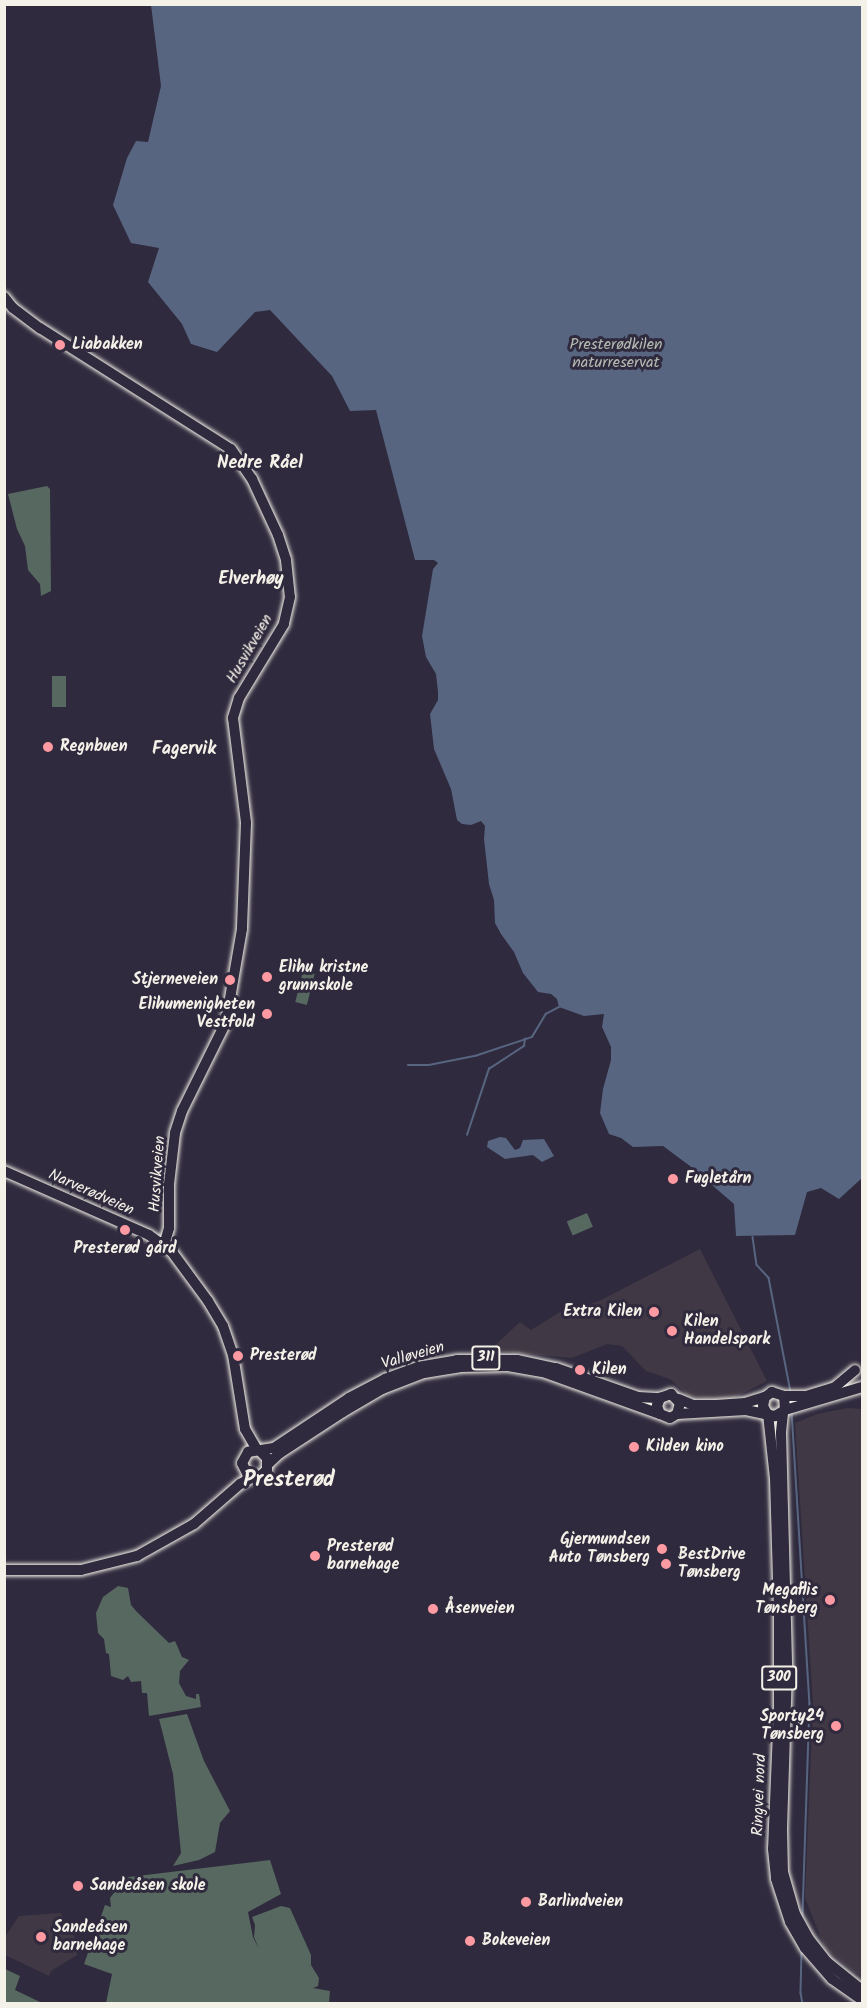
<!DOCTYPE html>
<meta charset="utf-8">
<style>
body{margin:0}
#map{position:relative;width:867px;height:2008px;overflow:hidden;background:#2f2a3d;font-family:Kalam,sans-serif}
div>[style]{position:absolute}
.built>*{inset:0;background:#403844}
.green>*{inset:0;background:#576860;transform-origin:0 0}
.water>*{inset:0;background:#576581}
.stream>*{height:1.5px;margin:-0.75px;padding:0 0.75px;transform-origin:0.75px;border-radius:0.75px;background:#576581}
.roads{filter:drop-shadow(0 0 2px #f4f1e8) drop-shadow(0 0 2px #f4f1e8)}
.major>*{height:10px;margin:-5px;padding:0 5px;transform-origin:5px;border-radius:5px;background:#2f2a3d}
.dots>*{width:16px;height:16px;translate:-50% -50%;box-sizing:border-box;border:3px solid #2f2a3d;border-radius:50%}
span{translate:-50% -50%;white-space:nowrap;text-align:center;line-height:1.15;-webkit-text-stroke:6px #2f2a3d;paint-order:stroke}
.shield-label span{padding:2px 4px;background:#2f2a3d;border:2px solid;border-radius:4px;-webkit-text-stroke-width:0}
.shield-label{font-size:15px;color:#f4f1e8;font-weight:700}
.poi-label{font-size:16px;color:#f4f1e8;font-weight:700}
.left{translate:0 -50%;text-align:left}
.right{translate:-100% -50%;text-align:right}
.park-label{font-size:16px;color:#b5bab2}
.street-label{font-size:16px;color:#f4f1e8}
.neighbourhood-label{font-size:18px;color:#f4f1e8;font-weight:700}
.district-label{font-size:22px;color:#f4f1e8;font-weight:700}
.frame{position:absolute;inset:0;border:6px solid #f4f1e8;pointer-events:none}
</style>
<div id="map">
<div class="built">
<i style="clip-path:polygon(700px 1249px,767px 1381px,734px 1398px,721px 1400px,689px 1396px,670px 1379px,646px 1371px,622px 1346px,607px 1344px,572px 1358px,498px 1351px,493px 1347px,520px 1322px,531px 1330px,560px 1312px,597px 1302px)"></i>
<i style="clip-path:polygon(848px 1408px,862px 1409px,862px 1976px,854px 1972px,825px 1948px,805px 1898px,813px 1704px,795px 1423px,817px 1414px)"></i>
<i style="clip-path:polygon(61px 1913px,79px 1945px,77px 1955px,51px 1971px,49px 1976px,5px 1955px,5px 1937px,19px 1916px)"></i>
</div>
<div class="green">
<i style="clip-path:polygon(47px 486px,50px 489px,51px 591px,41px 596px,40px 584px,28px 570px,25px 546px,17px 529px,8px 494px)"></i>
<i style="left:52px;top:676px;width:14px;height:31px"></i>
<i style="left:303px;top:971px;width:12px;height:32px;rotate:14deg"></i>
<i style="left:587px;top:1213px;width:15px;height:22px;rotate:67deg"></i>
<i style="clip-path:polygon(118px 1586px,128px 1588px,131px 1605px,136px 1611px,169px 1643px,175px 1641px,182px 1657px,189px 1660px,180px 1671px,179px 1683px,186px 1696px,196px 1699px,196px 1694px,199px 1694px,201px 1707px,149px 1716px,147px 1693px,142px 1693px,141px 1681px,131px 1682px,128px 1676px,123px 1680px,111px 1676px,109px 1654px,106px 1653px,104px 1639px,98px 1633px,96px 1613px,103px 1597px)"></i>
<i style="clip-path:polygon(187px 1714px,204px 1761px,230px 1811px,220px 1823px,215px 1852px,199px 1860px,173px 1866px,181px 1853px,173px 1774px,159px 1719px)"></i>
<i style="clip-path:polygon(270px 1860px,281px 1894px,248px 1912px,253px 1937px,259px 1949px,254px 1937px,255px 1925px,252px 1917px,281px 1906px,290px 1908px,311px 1955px,311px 1965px,319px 1978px,318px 1986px,313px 1988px,330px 1991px,329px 2003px,106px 2003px,112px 1974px,84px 1964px,105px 1905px,111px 1907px,110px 1898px,123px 1881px,129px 1877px)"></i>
<i style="clip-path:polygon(5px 1969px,20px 1976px,15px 1990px,42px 2003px,5px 2003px)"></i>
</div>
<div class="water">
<i style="clip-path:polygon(151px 5px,862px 5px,862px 1178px,839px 1199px,821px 1188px,807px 1192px,795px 1235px,736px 1236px,734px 1204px,690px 1166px,663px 1146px,633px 1147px,621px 1138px,609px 1134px,600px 1113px,603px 1089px,611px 1060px,611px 1047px,602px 1027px,604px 1014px,584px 1016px,559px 1007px,557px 999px,551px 994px,538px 992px,523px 973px,514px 952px,501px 934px,495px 923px,494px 900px,489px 884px,484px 839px,485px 826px,481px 821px,471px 825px,462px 824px,457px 820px,451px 789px,434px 749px,430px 714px,438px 700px,438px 692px,436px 674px,426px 657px,422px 636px,433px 569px,438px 563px,434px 560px,415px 560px,376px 410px,350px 411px,332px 376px,270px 310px,255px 312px,217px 352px,191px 344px,182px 324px,148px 282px,159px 248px,131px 243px,113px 205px,127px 158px,136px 141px,148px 142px,161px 86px)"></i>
<i style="clip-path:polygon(500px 1137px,506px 1138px,515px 1150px,520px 1148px,523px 1140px,544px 1139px,554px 1156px,542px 1162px,533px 1155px,505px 1159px,487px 1147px,488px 1141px)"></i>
</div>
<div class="stream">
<i style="left:408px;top:1065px;width:21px"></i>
<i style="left:429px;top:1065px;width:47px;rotate:-11.1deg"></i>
<i style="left:475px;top:1056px;width:60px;rotate:-18.4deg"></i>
<i style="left:532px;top:1037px;width:27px;rotate:-59deg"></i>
<i style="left:546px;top:1014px;width:15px;rotate:-28deg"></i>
<i style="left:467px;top:1135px;width:70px;rotate:-71.6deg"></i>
<i style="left:489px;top:1069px;width:42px;rotate:-33.3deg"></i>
<i style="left:524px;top:1046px;width:7px;rotate:-82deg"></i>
<i style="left:753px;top:1237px;width:28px;rotate:82deg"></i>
<i style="left:757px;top:1265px;width:18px;rotate:47deg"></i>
<i style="left:769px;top:1278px;width:116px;rotate:79.1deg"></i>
<i style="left:792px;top:1411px;width:293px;rotate:86.5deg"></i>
<i style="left:810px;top:1703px;width:216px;rotate:91.9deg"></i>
<i style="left:802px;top:1951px;width:42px;rotate:91.4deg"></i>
<i style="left:801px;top:1993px;width:11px;rotate:80deg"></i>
</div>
<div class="roads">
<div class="major">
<i style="left:4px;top:297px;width:14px;rotate:51deg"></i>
<i style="left:13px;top:308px;width:34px;rotate:37deg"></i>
<i style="left:40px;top:328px;width:226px;rotate:32.4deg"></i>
<i style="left:231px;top:449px;width:37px;rotate:55deg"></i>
<i style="left:252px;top:479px;width:62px;rotate:65.1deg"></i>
<i style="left:278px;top:535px;width:26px;rotate:72deg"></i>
<i style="left:286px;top:560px;width:37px;rotate:84deg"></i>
<i style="left:290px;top:597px;width:28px;rotate:103deg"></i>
<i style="left:284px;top:624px;width:87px;rotate:121.3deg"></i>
<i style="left:239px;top:698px;width:21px;rotate:107deg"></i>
<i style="left:233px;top:718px;width:106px;rotate:82.9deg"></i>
<i style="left:246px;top:823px;width:106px;rotate:92.2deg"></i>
<i style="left:242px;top:929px;width:94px;rotate:99.8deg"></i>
<i style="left:226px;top:1022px;width:99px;rotate:116.3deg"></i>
<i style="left:182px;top:1111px;width:23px;rotate:108deg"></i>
<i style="left:175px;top:1133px;width:51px;rotate:96.7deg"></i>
<i style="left:169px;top:1184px;width:44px;rotate:90deg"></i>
<i style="left:169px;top:1228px;width:18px;rotate:106deg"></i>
<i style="left:4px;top:1171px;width:158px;rotate:23.8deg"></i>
<i style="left:149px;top:1235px;width:29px;rotate:36deg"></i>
<i style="left:172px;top:1252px;width:61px;rotate:53.7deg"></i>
<i style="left:208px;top:1301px;width:29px;rotate:59deg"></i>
<i style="left:223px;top:1326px;width:31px;rotate:71deg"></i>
<i style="left:233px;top:1355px;width:75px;rotate:80.8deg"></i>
<i style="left:245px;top:1429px;width:24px;rotate:60deg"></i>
<i style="left:784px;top:1396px;width:22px"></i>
<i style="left:806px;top:1396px;width:30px;rotate:-17deg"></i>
<i style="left:835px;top:1387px;width:26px;rotate:-40deg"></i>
<i style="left:679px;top:1399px;width:15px;rotate:23deg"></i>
<i style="left:693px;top:1405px;width:23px"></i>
<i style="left:716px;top:1405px;width:29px;rotate:-4deg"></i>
<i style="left:745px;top:1403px;width:21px;rotate:-17deg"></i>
<i style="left:785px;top:1410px;width:80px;rotate:-16.6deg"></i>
<i style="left:783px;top:1413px;width:20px;rotate:96deg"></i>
<i style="left:781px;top:1433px;width:237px;rotate:88.5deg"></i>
<i style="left:787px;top:1670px;width:159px;rotate:91.8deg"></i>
<i style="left:782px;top:1829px;width:43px;rotate:88.7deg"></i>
<i style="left:783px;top:1872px;width:44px;rotate:74.1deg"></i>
<i style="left:795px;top:1914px;width:29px;rotate:61deg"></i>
<i style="left:809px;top:1939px;width:29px;rotate:52deg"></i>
<i style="left:827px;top:1962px;width:45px;rotate:38.7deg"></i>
<i style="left:677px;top:1414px;width:69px;rotate:-3.3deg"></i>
<i style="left:746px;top:1410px;width:30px;rotate:12deg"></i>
<i style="left:775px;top:1416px;width:12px;rotate:-31deg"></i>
<i style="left:785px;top:1410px;width:14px;rotate:-94deg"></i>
<i style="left:784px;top:1396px;width:13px;rotate:-162deg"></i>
<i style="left:772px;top:1392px;width:9px;rotate:144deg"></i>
<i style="left:765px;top:1397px;width:9px;rotate:103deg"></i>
<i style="left:763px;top:1406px;width:9px;rotate:63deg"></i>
<i style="left:768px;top:1414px;width:64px;rotate:83.8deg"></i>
<i style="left:775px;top:1478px;width:136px;rotate:88.3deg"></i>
<i style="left:779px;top:1614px;width:93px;rotate:90deg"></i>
<i style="left:779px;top:1707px;width:142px;rotate:92.4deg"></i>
<i style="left:773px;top:1849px;width:30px;rotate:84deg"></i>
<i style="left:776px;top:1879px;width:45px;rotate:72deg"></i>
<i style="left:790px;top:1922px;width:30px;rotate:60deg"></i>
<i style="left:805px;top:1948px;width:41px;rotate:48.9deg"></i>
<i style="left:832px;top:1979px;width:37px;rotate:35deg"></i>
<i style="left:261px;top:1452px;width:8px;rotate:45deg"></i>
<i style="left:267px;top:1458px;width:12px;rotate:90deg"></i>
<i style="left:267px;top:1470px;width:9px;rotate:139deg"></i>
<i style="left:260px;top:1476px;width:12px;rotate:-175deg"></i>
<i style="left:248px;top:1475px;width:13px;rotate:-117deg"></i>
<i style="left:242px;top:1463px;width:13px;rotate:-61deg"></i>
<i style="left:248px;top:1452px;width:26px;rotate:-9deg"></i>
<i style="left:274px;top:1448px;width:90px;rotate:-33.7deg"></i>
<i style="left:349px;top:1398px;width:41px;rotate:-27.8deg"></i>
<i style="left:385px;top:1379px;width:35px;rotate:-20deg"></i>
<i style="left:418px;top:1367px;width:40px;rotate:-10deg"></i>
<i style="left:457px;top:1360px;width:60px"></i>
<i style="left:517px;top:1360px;width:40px;rotate:12deg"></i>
<i style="left:556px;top:1368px;width:87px;rotate:19.5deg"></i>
<i style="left:638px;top:1397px;width:22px;rotate:3deg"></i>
<i style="left:660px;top:1398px;width:12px;rotate:-20deg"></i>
<i style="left:671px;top:1394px;width:13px;rotate:45deg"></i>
<i style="left:680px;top:1403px;width:11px;rotate:105deg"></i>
<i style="left:677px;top:1414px;width:8px;rotate:150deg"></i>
<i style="left:670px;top:1418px;width:11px;rotate:-158deg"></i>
<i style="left:660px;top:1414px;width:9px;rotate:-111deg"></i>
<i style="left:657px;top:1406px;width:9px;rotate:-69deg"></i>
<i style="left:268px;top:1464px;width:16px;rotate:-43deg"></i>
<i style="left:280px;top:1453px;width:75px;rotate:-33.1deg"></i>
<i style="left:343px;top:1412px;width:45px;rotate:-30.5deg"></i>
<i style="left:382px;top:1389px;width:45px;rotate:-20.9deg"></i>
<i style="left:424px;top:1373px;width:36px;rotate:-9deg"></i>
<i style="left:460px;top:1367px;width:48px;rotate:-1.2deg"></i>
<i style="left:508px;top:1366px;width:39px;rotate:10deg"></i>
<i style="left:546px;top:1373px;width:121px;rotate:19.8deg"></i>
<i style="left:4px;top:1570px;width:77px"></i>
<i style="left:81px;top:1570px;width:58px;rotate:-14deg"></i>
<i style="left:137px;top:1556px;width:65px;rotate:-29.3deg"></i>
<i style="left:194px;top:1524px;width:61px;rotate:-41deg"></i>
<i style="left:240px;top:1484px;width:15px;rotate:-28deg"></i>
</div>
</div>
<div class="dots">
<i style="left:60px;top:345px;background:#ff9aa2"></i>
<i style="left:48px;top:747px;background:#ff9aa2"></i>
<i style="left:267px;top:977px;background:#ff9aa2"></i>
<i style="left:230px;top:980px;background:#ff9aa2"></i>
<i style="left:267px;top:1014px;background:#ff9aa2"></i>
<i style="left:673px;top:1179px;background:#ff9aa2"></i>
<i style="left:125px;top:1230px;background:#ff9aa2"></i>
<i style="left:654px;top:1312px;background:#ff9aa2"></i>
<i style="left:672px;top:1331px;background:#ff9aa2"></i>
<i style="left:238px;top:1356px;background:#ff9aa2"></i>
<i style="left:580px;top:1370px;background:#ff9aa2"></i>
<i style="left:634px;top:1447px;background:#ff9aa2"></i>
<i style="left:662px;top:1549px;background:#ff9aa2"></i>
<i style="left:315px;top:1556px;background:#ff9aa2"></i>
<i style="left:666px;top:1564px;background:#ff9aa2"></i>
<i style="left:830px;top:1600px;background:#ff9aa2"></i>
<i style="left:433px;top:1609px;background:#ff9aa2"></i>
<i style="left:836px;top:1726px;background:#ff9aa2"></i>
<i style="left:78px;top:1886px;background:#ff9aa2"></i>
<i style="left:526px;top:1902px;background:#ff9aa2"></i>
<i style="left:41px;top:1937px;background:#ff9aa2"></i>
<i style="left:470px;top:1941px;background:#ff9aa2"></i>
</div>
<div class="shield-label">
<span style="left:486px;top:1358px">311</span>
<span style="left:779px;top:1678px">300</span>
</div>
<div class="poi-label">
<span class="left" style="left:72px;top:345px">Liabakken</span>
<span class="left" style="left:60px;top:747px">Regnbuen</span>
<span class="left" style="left:279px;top:977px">Elihu kristne<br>grunnskole</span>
<span class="right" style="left:218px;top:980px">Stjerneveien</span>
<span class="right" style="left:255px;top:1014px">Elihumenigheten<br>Vestfold</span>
<span class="left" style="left:685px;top:1179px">Fugletårn</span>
<span style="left:125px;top:1249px">Presterød gård</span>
<span class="right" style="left:642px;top:1312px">Extra Kilen</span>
<span class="left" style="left:684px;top:1331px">Kilen<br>Handelspark</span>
<span class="left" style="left:250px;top:1356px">Presterød</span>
<span class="left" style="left:592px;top:1370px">Kilen</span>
<span class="left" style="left:646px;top:1447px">Kilden kino</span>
<span class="right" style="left:650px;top:1549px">Gjermundsen<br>Auto Tønsberg</span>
<span class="left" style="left:327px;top:1556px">Presterød<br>barnehage</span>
<span class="left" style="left:678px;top:1564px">BestDrive<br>Tønsberg</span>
<span class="right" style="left:818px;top:1600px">Megaflis<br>Tønsberg</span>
<span class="left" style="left:445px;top:1609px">Åsenveien</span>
<span class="right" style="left:824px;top:1726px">Sporty24<br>Tønsberg</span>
<span class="left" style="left:90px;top:1886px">Sandeåsen skole</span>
<span class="left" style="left:538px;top:1902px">Barlindveien</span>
<span class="left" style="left:53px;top:1937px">Sandeåsen<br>barnehage</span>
<span class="left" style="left:482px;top:1941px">Bokeveien</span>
</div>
<div class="park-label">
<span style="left:616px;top:354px">Presterødkilen<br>naturreservat</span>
</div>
<div class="street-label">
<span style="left:250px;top:649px;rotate:-60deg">Husvikveien</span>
<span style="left:158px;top:1174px;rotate:-86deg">Husvikveien</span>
<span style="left:91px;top:1193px;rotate:24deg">Narverødveien</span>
<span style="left:413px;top:1356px;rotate:-16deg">Valløveien</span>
<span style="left:760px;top:1795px;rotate:-88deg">Ringvei nord</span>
</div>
<div class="neighbourhood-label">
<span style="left:260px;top:464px">Nedre Råel</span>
<span style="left:251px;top:580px">Elverhøy</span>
<span style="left:184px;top:750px">Fagervik</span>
</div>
<div class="district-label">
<span style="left:289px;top:1481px">Presterød</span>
</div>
<div class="frame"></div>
</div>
